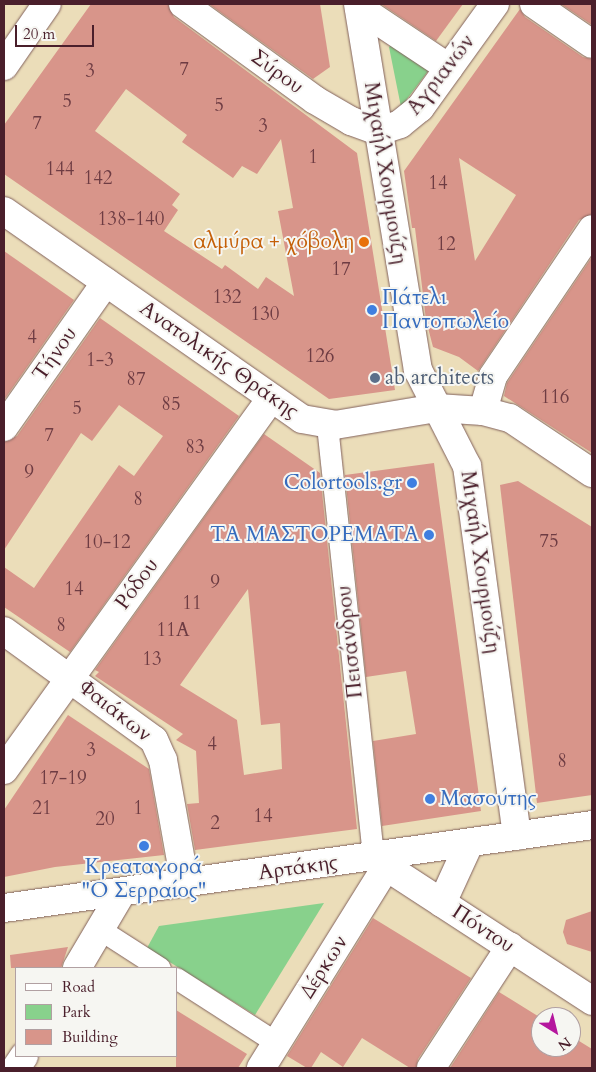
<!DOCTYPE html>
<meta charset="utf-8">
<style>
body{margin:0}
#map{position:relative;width:596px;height:1072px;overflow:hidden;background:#ebddb9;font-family:Cardo,serif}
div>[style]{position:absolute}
.green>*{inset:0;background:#88d18c}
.building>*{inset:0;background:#d8958a}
.roads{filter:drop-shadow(0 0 1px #82625d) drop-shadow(0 0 1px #82625d)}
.pedestrian>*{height:21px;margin:-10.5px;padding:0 10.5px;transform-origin:10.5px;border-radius:10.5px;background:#fff}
.minor>*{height:28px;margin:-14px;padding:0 14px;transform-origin:14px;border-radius:14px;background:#fff}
.tertiary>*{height:28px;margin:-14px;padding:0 14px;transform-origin:14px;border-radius:14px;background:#fff}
.dots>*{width:14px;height:14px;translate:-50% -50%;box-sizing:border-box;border:2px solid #f6f6f2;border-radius:50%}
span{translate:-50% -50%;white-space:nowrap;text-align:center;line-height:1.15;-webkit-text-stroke:4px #f6f6f2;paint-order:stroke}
.number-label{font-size:19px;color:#6e3c43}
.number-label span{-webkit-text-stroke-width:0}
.street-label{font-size:21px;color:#4a1f2b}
.food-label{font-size:21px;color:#c56008}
.right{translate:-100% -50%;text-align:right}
.shop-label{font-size:21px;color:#366cbe}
.left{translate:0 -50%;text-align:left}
.service-label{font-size:21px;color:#4e5e75}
.frame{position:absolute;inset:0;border:5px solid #4a1f2b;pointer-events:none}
.legend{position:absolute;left:15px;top:967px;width:162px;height:90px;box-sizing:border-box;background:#f6f6f2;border:1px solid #b1a0a2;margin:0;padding:6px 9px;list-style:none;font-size:15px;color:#4a1f2b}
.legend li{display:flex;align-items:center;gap:10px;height:25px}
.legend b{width:25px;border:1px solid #b1a0a2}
.north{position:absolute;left:531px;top:1007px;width:50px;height:50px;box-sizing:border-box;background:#f6f6f2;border:1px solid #b1a0a2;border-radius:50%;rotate:144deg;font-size:14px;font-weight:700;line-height:20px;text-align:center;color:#4a1f2b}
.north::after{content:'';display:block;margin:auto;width:18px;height:22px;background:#b5179e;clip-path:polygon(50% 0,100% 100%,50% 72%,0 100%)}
.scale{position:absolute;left:15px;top:25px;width:79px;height:22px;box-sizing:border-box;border:2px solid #4a1f2b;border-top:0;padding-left:6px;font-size:15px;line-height:18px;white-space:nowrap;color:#4a1f2b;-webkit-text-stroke:4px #f6f6f2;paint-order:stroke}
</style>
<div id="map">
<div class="green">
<i style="clip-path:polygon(393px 43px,432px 66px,401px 107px,389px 47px)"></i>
<i style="clip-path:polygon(324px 903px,255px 1015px,147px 948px,159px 926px)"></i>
</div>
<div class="building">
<i style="clip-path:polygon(evenodd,91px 4px,168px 4px,174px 17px,357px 153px,395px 390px,329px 399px,4px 174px,4px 125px,91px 4px,126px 89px,187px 135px,182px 142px,233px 178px,242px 166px,257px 174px,281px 139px,293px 208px,278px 211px,294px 296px,266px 277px,258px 289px,225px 265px,222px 269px,164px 231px,178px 210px,172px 205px,180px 194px,95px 131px,126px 89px)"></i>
<i style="clip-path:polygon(209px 4px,320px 4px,330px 67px,313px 79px)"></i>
<i style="clip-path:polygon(381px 4px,463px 4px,436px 41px)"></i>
<i style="clip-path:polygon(561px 4px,592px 4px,592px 25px)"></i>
<i style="clip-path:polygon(evenodd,520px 9px,525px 17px,583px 57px,592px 59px,592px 214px,579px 220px,478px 371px,459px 357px,433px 347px,426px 320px,415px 228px,412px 228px,404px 171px,520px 9px,459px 158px,516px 195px,475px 261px,459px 158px)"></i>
<i style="clip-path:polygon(4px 251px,74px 300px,4px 400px)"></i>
<i style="clip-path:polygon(592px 257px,592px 453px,504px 396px,507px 383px)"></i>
<i style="clip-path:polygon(100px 318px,239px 416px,70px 652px,4px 607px,4px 567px,34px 588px,119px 465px,134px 476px,163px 436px,119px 405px,92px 441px,81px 433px,4px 550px,4px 442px,17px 436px)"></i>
<i style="clip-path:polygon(evenodd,264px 434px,320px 473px,357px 829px,195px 850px,187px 804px,199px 803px,196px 751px,176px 740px,183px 734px,95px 676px,99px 672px,95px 670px,264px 434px,248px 589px,261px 725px,280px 723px,282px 769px,244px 775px,237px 720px,180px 685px,248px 589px)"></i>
<i style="clip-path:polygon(434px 463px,481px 811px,382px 826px,373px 741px,416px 734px,406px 671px,366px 677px,345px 475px)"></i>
<i style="clip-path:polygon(518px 481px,592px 527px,592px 795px,537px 803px,500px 485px)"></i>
<i style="clip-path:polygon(68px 715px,149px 769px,164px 855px,55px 867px,4px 877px,4px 810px)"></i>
<i style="clip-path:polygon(592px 911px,592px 952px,567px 944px,563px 932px,566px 920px)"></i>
<i style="clip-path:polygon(373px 918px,471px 978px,418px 1059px,416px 1068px,410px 1068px,362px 1038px,343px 1067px,321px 1052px,311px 1068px,307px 1068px,287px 1056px)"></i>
<i style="clip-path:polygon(68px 947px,61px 968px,11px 968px,10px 955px)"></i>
<i style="clip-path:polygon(499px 992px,541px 1018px,541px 1047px,571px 1047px,571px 1036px,592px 1049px,592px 1068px,450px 1068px)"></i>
<i style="clip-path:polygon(176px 1010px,247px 1054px,238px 1068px,176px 1068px)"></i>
</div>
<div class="roads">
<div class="pedestrian">
<i style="left:327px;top:425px;width:435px;rotate:83.9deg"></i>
<i style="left:101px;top:930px;width:70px;rotate:32.8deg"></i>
<i style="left:176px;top:978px;width:120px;rotate:32.8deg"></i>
</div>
<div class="minor">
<i style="left:183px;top:4px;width:163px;rotate:36deg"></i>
<i style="left:315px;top:100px;width:42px;rotate:30.3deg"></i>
<i style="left:351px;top:121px;width:30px;rotate:20deg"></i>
<i style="left:379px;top:131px;width:22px;rotate:-18deg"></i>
<i style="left:400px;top:124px;width:26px;rotate:-39deg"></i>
<i style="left:420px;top:108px;width:128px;rotate:-54.2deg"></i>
<i style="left:534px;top:4px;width:70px;rotate:34.6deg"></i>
<i style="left:4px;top:66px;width:75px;rotate:-55.3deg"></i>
<i style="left:483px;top:411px;width:36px;rotate:-74deg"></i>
<i style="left:493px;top:376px;width:177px;rotate:-56deg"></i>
<i style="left:4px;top:427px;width:177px;rotate:-54.9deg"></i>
<i style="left:4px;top:631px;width:185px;rotate:36deg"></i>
<i style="left:154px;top:740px;width:22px;rotate:66deg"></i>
<i style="left:163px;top:760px;width:125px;rotate:79.9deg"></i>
<i style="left:4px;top:770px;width:458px;rotate:-54.3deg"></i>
<i style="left:373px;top:858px;width:262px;rotate:33.1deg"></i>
<i style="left:442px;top:903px;width:65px;rotate:-65.4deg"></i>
<i style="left:77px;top:968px;width:88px;rotate:-59.4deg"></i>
<i style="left:16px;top:1068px;width:14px;rotate:-56deg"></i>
<i style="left:261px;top:1068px;width:237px;rotate:-58.1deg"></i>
<i style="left:431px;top:1068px;width:145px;rotate:-56.9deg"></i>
</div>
<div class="tertiary">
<i style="left:358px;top:4px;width:371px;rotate:80.7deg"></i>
<i style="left:418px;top:370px;width:108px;rotate:63deg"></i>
<i style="left:467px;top:466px;width:373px;rotate:82.3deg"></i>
<i style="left:359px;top:8px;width:108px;rotate:33.7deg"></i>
<i style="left:4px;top:211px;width:363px;rotate:34.9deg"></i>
<i style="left:302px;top:419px;width:34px;rotate:10deg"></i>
<i style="left:335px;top:425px;width:103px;rotate:-9.5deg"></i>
<i style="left:437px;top:408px;width:46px;rotate:3.7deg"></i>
<i style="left:483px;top:411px;width:28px;rotate:15deg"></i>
<i style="left:510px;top:418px;width:99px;rotate:33.9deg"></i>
<i style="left:4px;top:908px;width:594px;rotate:-8.03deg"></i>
</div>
</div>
<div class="dots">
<i style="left:364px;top:242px;background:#e8710a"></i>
<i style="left:372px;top:310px;background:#3f7fe0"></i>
<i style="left:375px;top:378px;background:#5c6f8a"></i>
<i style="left:412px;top:483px;background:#3f7fe0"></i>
<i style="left:429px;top:535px;background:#3f7fe0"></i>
<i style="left:430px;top:799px;background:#3f7fe0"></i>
<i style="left:144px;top:846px;background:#3f7fe0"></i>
</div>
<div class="number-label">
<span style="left:184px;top:70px">7</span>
<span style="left:90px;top:72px">3</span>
<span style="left:67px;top:102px">5</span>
<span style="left:219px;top:106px">5</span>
<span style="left:37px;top:124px">7</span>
<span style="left:263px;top:127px">3</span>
<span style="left:313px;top:158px">1</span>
<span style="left:60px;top:170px">144</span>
<span style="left:98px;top:179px">142</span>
<span style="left:438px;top:184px">14</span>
<span style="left:131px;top:220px">138-140</span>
<span style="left:446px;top:245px">12</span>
<span style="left:341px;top:270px">17</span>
<span style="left:227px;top:298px">132</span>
<span style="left:265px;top:315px">130</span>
<span style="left:32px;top:338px">4</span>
<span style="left:320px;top:357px">126</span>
<span style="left:100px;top:361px">1-3</span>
<span style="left:136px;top:380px">87</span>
<span style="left:555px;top:398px">116</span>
<span style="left:171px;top:405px">85</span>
<span style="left:77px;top:409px">5</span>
<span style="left:49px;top:436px">7</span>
<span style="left:195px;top:448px">83</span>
<span style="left:29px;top:473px">9</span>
<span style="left:138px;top:500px">8</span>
<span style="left:549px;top:542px">75</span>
<span style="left:107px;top:543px">10-12</span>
<span style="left:215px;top:583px">9</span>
<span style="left:74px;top:590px">14</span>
<span style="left:192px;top:604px">11</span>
<span style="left:61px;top:626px">8</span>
<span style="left:173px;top:631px">11Α</span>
<span style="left:152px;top:660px">13</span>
<span style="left:212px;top:745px">4</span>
<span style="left:91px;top:751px">3</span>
<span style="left:562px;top:762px">8</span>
<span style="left:63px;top:779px">17-19</span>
<span style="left:42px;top:809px">21</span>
<span style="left:138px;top:809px">1</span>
<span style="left:263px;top:817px">14</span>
<span style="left:105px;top:820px">20</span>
<span style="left:215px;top:824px">2</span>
</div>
<div class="street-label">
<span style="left:277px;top:72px;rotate:36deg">Σύρου</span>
<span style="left:441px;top:75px;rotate:-52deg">Αγριανών</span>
<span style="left:385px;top:173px;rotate:81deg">Μιχαήλ Χουρμούζη</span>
<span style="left:55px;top:354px;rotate:-55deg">Τήνου</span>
<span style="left:219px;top:360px;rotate:35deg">Ανατολικής Θράκης</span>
<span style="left:480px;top:562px;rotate:82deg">Μιχαήλ Χουρμούζη</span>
<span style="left:137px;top:584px;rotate:-54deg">Ρόδου</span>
<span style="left:350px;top:642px;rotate:-96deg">Πεισάνδρου</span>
<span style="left:115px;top:711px;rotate:38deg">Φαιάκων</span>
<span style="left:298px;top:868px;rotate:-8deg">Αρτάκης</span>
<span style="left:483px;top:929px;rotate:33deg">Πόντου</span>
<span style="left:324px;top:967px;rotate:-58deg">Δέρκων</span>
</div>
<div class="food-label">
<span class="right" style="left:354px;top:242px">αλμύρα + χόβολη</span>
</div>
<div class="shop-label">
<span class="left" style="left:382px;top:310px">Πάτελι<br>Παντοπωλείο</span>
<span class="right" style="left:402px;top:483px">Colortools.gr</span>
<span class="right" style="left:419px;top:535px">ΤΑ ΜΑΣΤΟΡΕΜΑΤΑ</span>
<span class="left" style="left:440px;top:799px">Μασούτης</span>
<span style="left:144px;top:879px">Κρεαταγορά<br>"Ο Σερραίος"</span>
</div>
<div class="service-label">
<span class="left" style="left:385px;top:378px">ab architects</span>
</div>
<div class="frame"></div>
<ul class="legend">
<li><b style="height:6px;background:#fff"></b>Road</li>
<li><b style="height:14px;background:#88d18c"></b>Park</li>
<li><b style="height:14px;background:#d8958a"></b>Building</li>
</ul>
<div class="north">N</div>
<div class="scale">20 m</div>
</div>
